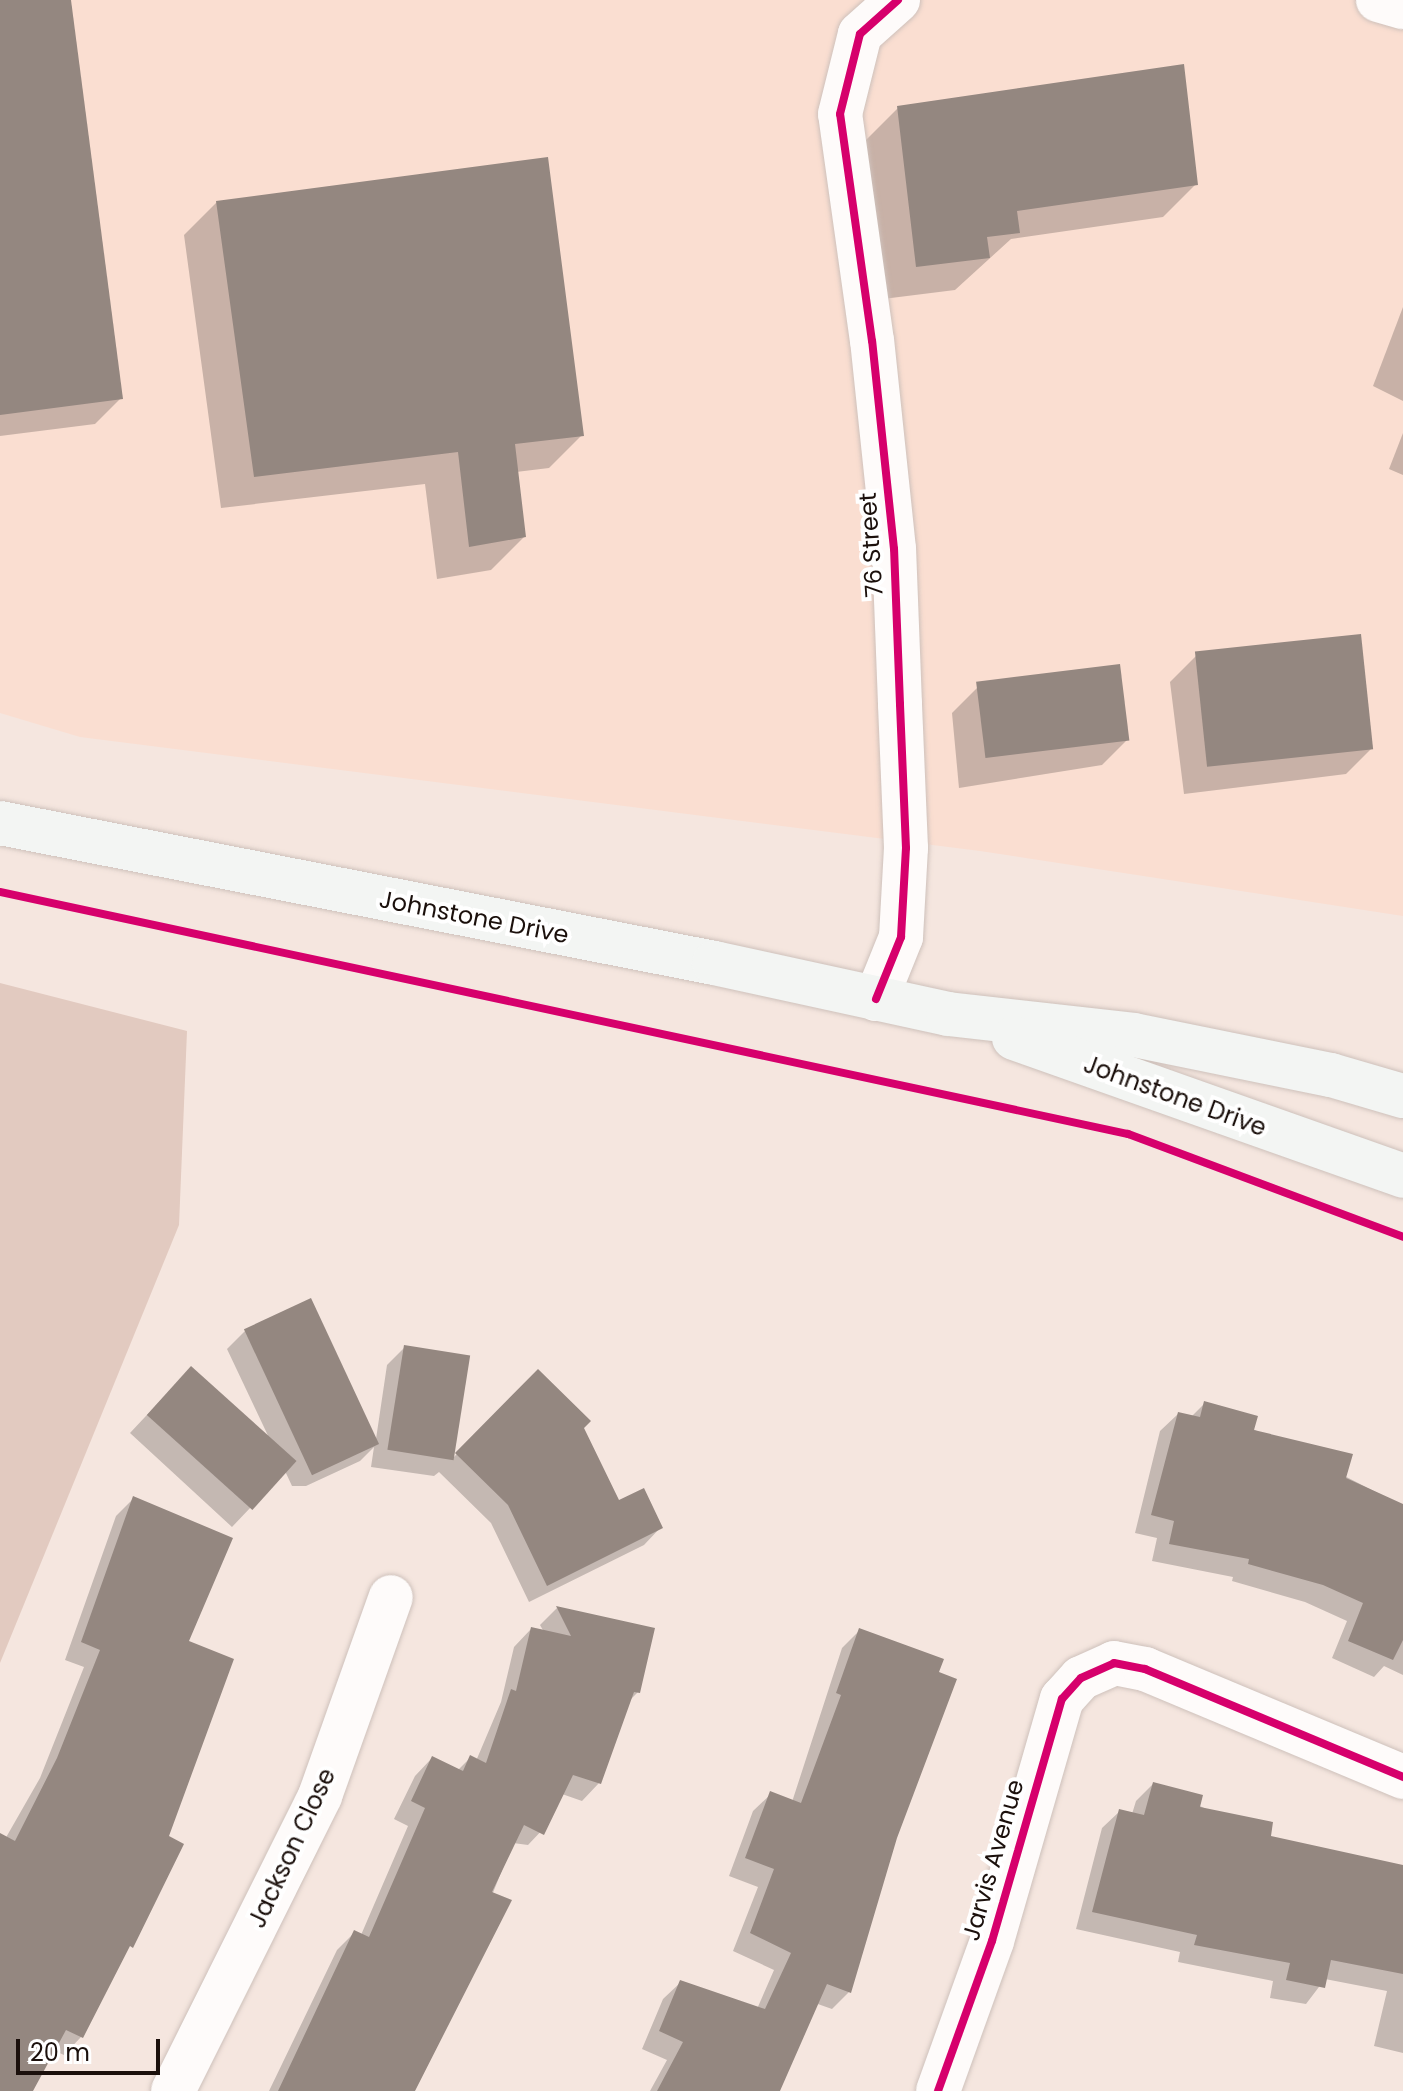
<!DOCTYPE html>
<style>
body{margin:0}
#map{position:relative;width:1403px;height:2091px;overflow:hidden;background:#f5e6df;font-family:Poppins,sans-serif}
div>[style]{position:absolute}
.built>*{inset:0;background:#faded1}
.green>*{inset:0;background:#e2cac0}
.shadow>*{inset:0;background:#0003}
.building>*{inset:0;background:#948780;transform-origin:0 0}
.roads{filter:drop-shadow(0 0 2px #cec1bb) drop-shadow(0 0 2px #cec1bb)}
.minor>*{height:44px;margin:-22px;padding:0 22px;transform-origin:22px;border-radius:22px;background:#fefbfa}
.secondary>*{height:44px;margin:-22px;padding:0 22px;transform-origin:22px;border-radius:22px;background:#f3f5f3}
.cycleway>*{height:8px;margin:-4px;padding:0 4px;transform-origin:4px;border-radius:4px;background:#d6006c}
span{translate:-50% -50%;white-space:nowrap;text-align:center;line-height:1.15;-webkit-text-stroke:8px #fff;paint-order:stroke}
.street-label{font-size:24px;color:#1b100c}
.scale{position:absolute;left:16px;top:2039px;width:144px;height:36px;box-sizing:border-box;border:4px solid #1b100c;border-top:0;padding-left:10px;font-size:24px;line-height:28px;white-space:nowrap;color:#1b100c;-webkit-text-stroke:6px #fff;paint-order:stroke}
</style>
<div id="map">
<div class="built">
<i style="clip-path:polygon(0 0,1403px 0,1403px 916px,980px 851px,80px 737px,0 713px)"></i>
</div>
<div class="green">
<i style="clip-path:polygon(0 983px,187px 1031px,179px 1225px,0 1663px)"></i>
</div>
<div class="shadow">
<i style="clip-path:polygon(0 0,69px 0,121px 398px,95px 424px,0 436px)"></i>
<i style="clip-path:polygon(898px 108px,1196px 184px,1163px 217px,1011px 239px,955px 290px,883px 299px,865px 141px)"></i>
<i style="clip-path:polygon(217px 202px,582px 435px,549px 468px,516px 472px,524px 537px,491px 570px,437px 579px,425px 484px,221px 508px,184px 235px)"></i>
<i style="clip-path:polygon(1403px 307px,1403px 401px,1373px 386px)"></i>
<i style="clip-path:polygon(1403px 433px,1403px 475px,1389px 469px)"></i>
<i style="clip-path:polygon(1196px 656px,1372px 748px,1346px 774px,1184px 794px,1170px 682px)"></i>
<i style="clip-path:polygon(978px 687px,1128px 739px,1102px 765px,959px 788px,952px 713px)"></i>
<i style="clip-path:polygon(310px 1300px,376px 1439px,387px 1365px,405px 1347px,452px 1459px,538px 1372px,581px 1428px,618px 1502px,661px 1527px,644px 1545px,529px 1602px,491px 1523px,439px 1472px,434px 1476px,371px 1467px,374px 1447px,360px 1461px,306px 1486px,292px 1486px,285px 1471px,232px 1527px,130px 1433px,174px 1386px,271px 1442px,227px 1349px,245px 1331px)"></i>
<i style="clip-path:polygon(1204px 1404px,1403px 1506px,1403px 1675px,1384px 1666px,1374px 1677px,1332px 1658px,1347px 1621px,1305px 1602px,1232px 1581px,1233px 1577px,1152px 1561px,1157px 1538px,1135px 1533px,1160px 1431px,1178px 1414px,1191px 1417px)"></i>
<i style="clip-path:polygon(133px 1499px,186px 1642px,167px 1837px,181px 1844px,81px 2037px,64px 2055px,53px 2050px,30px 2091px,0 2091px,0 1848px,40px 1778px,84px 1667px,65px 1660px,116px 1516px)"></i>
<i style="clip-path:polygon(557px 1608px,638px 1692px,627px 1703px,599px 1783px,582px 1801px,562px 1794px,545px 1827px,528px 1845px,513px 1843px,413px 2091px,269px 2091px,337px 1950px,355px 1932px,361px 1935px,408px 1826px,394px 1819px,415px 1776px,432px 1758px,458px 1770px,470px 1758px,476px 1761px,501px 1702px,514px 1647px,531px 1629px,544px 1632px,540px 1625px)"></i>
<i style="clip-path:polygon(860px 1630px,895px 1838px,849px 1992px,832px 2009px,815px 2003px,773px 2091px,650px 2091px,667px 2060px,642px 2049px,663px 1999px,681px 1982px,757px 2009px,774px 1970px,733px 1951px,758px 1887px,729px 1876px,753px 1811px,771px 1794px,792px 1802px,842px 1648px)"></i>
<i style="clip-path:polygon(1153px 1784px,1268px 1838px,1403px 1885px,1403px 2053px,1374px 2046px,1387px 1991px,1325px 1979px,1306px 2004px,1270px 1998px,1273px 1981px,1178px 1962px,1180px 1952px,1076px 1929px,1102px 1828px,1120px 1811px,1132px 1814px,1136px 1801px)"></i>
</div>
<div class="building">
<i style="clip-path:polygon(0 0,71px 0,123px 399px,0 415px)"></i>
<i style="clip-path:polygon(1184px 64px,1198px 185px,1017px 211px,1020px 233px,987px 237px,990px 258px,916px 267px,897px 106px)"></i>
<i style="clip-path:polygon(548px 157px,584px 436px,515px 444px,526px 537px,469px 547px,458px 452px,254px 477px,216px 201px)"></i>
<i style="left:1361px;top:634px;width:116px;height:167px;rotate:84deg"></i>
<i style="left:1120px;top:664px;width:77px;height:145px;rotate:83deg"></i>
<i style="left:311px;top:1298px;width:161px;height:74px;rotate:65deg"></i>
<i style="left:404px;top:1345px;width:67px;height:106px;rotate:9deg"></i>
<i style="left:191px;top:1366px;width:142px;height:66px;rotate:42deg"></i>
<i style="clip-path:polygon(538px 1369px,591px 1421px,584px 1428px,619px 1500px,644px 1488px,663px 1528px,547px 1586px,508px 1505px,455px 1453px)"></i>
<i style="clip-path:polygon(1204px 1401px,1258px 1416px,1254px 1430px,1353px 1454px,1346px 1478px,1403px 1504px,1403px 1640px,1393px 1660px,1348px 1641px,1363px 1603px,1323px 1585px,1248px 1564px,1249px 1559px,1169px 1544px,1174px 1521px,1151px 1515px,1178px 1412px,1200px 1417px)"></i>
<i style="clip-path:polygon(133px 1496px,233px 1538px,189px 1641px,234px 1659px,169px 1836px,184px 1844px,133px 1948px,130px 1946px,83px 2038px,66px 2030px,33px 2091px,0 2091px,0 1833px,15px 1841px,57px 1758px,100px 1650px,81px 1642px)"></i>
<i style="clip-path:polygon(556px 1606px,655px 1628px,640px 1693px,634px 1692px,601px 1784px,573px 1775px,544px 1835px,524px 1825px,492px 1892px,512px 1900px,415px 2091px,278px 2091px,354px 1930px,369px 1937px,425px 1808px,411px 1801px,432px 1756px,463px 1771px,470px 1755px,486px 1763px,511px 1689px,516px 1691px,531px 1627px,571px 1636px)"></i>
<i style="clip-path:polygon(859px 1628px,944px 1659px,939px 1672px,957px 1679px,897px 1838px,851px 1993px,827px 1984px,780px 2091px,657px 2091px,683px 2042px,659px 2031px,680px 1980px,765px 2009px,791px 1953px,750px 1933px,774px 1869px,745px 1858px,770px 1791px,801px 1803px,841px 1695px,836px 1693px)"></i>
<i style="clip-path:polygon(1153px 1782px,1203px 1795px,1200px 1807px,1273px 1822px,1271px 1836px,1403px 1865px,1403px 1974px,1331px 1960px,1325px 1988px,1286px 1980px,1290px 1963px,1194px 1945px,1197px 1935px,1092px 1912px,1119px 1809px,1144px 1815px)"></i>
</div>
<div class="roads">
<div class="minor">
<i style="left:1378px;top:0;width:26px;rotate:16deg"></i>
<i style="left:876px;top:999px;width:67px;rotate:-68deg"></i>
<i style="left:901px;top:937px;width:89px;rotate:-86.8deg"></i>
<i style="left:906px;top:848px;width:144px;rotate:-92.4deg"></i>
<i style="left:900px;top:704px;width:155px;rotate:-92.2deg"></i>
<i style="left:894px;top:549px;width:209px;rotate:-96deg"></i>
<i style="left:872px;top:341px;width:229px;rotate:-98deg"></i>
<i style="left:840px;top:114px;width:82px;rotate:-76deg"></i>
<i style="left:860px;top:34px;width:51px;rotate:-41.8deg"></i>
<i style="left:173px;top:2091px;width:330px;rotate:-63.5deg"></i>
<i style="left:320px;top:1796px;width:211px;rotate:-70.4deg"></i>
<i style="left:938px;top:2091px;width:159px;rotate:-70.2deg"></i>
<i style="left:992px;top:1941px;width:252px;rotate:-73.9deg"></i>
<i style="left:1062px;top:1699px;width:28px;rotate:-48deg"></i>
<i style="left:1081px;top:1678px;width:36px;rotate:-24deg"></i>
<i style="left:1114px;top:1663px;width:32px;rotate:11deg"></i>
<i style="left:1145px;top:1669px;width:280px;rotate:22.7deg"></i>
</div>
<div class="secondary">
<i style="left:0;top:823px;width:728px;rotate:11.09deg"></i>
<i style="left:714px;top:963px;width:239px;rotate:12.3deg"></i>
<i style="left:948px;top:1014px;width:187px;rotate:6.4deg"></i>
<i style="left:1134px;top:1035px;width:201px;rotate:11.5deg"></i>
<i style="left:1331px;top:1075px;width:75px;rotate:16.3deg"></i>
<i style="left:1014px;top:1038px;width:413px;rotate:19.5deg"></i>
</div>
</div>
<div class="cycleway">
<i style="left:0;top:892px;width:1154px;rotate:12.11deg"></i>
<i style="left:1128px;top:1134px;width:294px;rotate:20.5deg"></i>
<i style="left:876px;top:999px;width:67px;rotate:-68deg"></i>
<i style="left:901px;top:937px;width:89px;rotate:-86.8deg"></i>
<i style="left:906px;top:848px;width:144px;rotate:-92.4deg"></i>
<i style="left:900px;top:704px;width:155px;rotate:-92.2deg"></i>
<i style="left:894px;top:549px;width:209px;rotate:-96deg"></i>
<i style="left:872px;top:341px;width:229px;rotate:-98deg"></i>
<i style="left:840px;top:114px;width:82px;rotate:-76deg"></i>
<i style="left:860px;top:34px;width:51px;rotate:-41.8deg"></i>
<i style="left:938px;top:2091px;width:159px;rotate:-70.2deg"></i>
<i style="left:992px;top:1941px;width:252px;rotate:-73.9deg"></i>
<i style="left:1062px;top:1699px;width:28px;rotate:-48deg"></i>
<i style="left:1081px;top:1678px;width:36px;rotate:-24deg"></i>
<i style="left:1114px;top:1663px;width:32px;rotate:11deg"></i>
<i style="left:1145px;top:1669px;width:280px;rotate:22.7deg"></i>
</div>
<div class="street-label">
<span style="left:871px;top:545px;rotate:-94deg">76 Street</span>
<span style="left:474px;top:917px;rotate:11deg">Johnstone Drive</span>
<span style="left:1175px;top:1096px;rotate:20deg">Johnstone Drive</span>
<span style="left:292px;top:1848px;rotate:-65deg">Jackson Close</span>
<span style="left:993px;top:1860px;rotate:-74deg">Jarvis Avenue</span>
</div>
<div class="scale">20 m</div>
</div>
